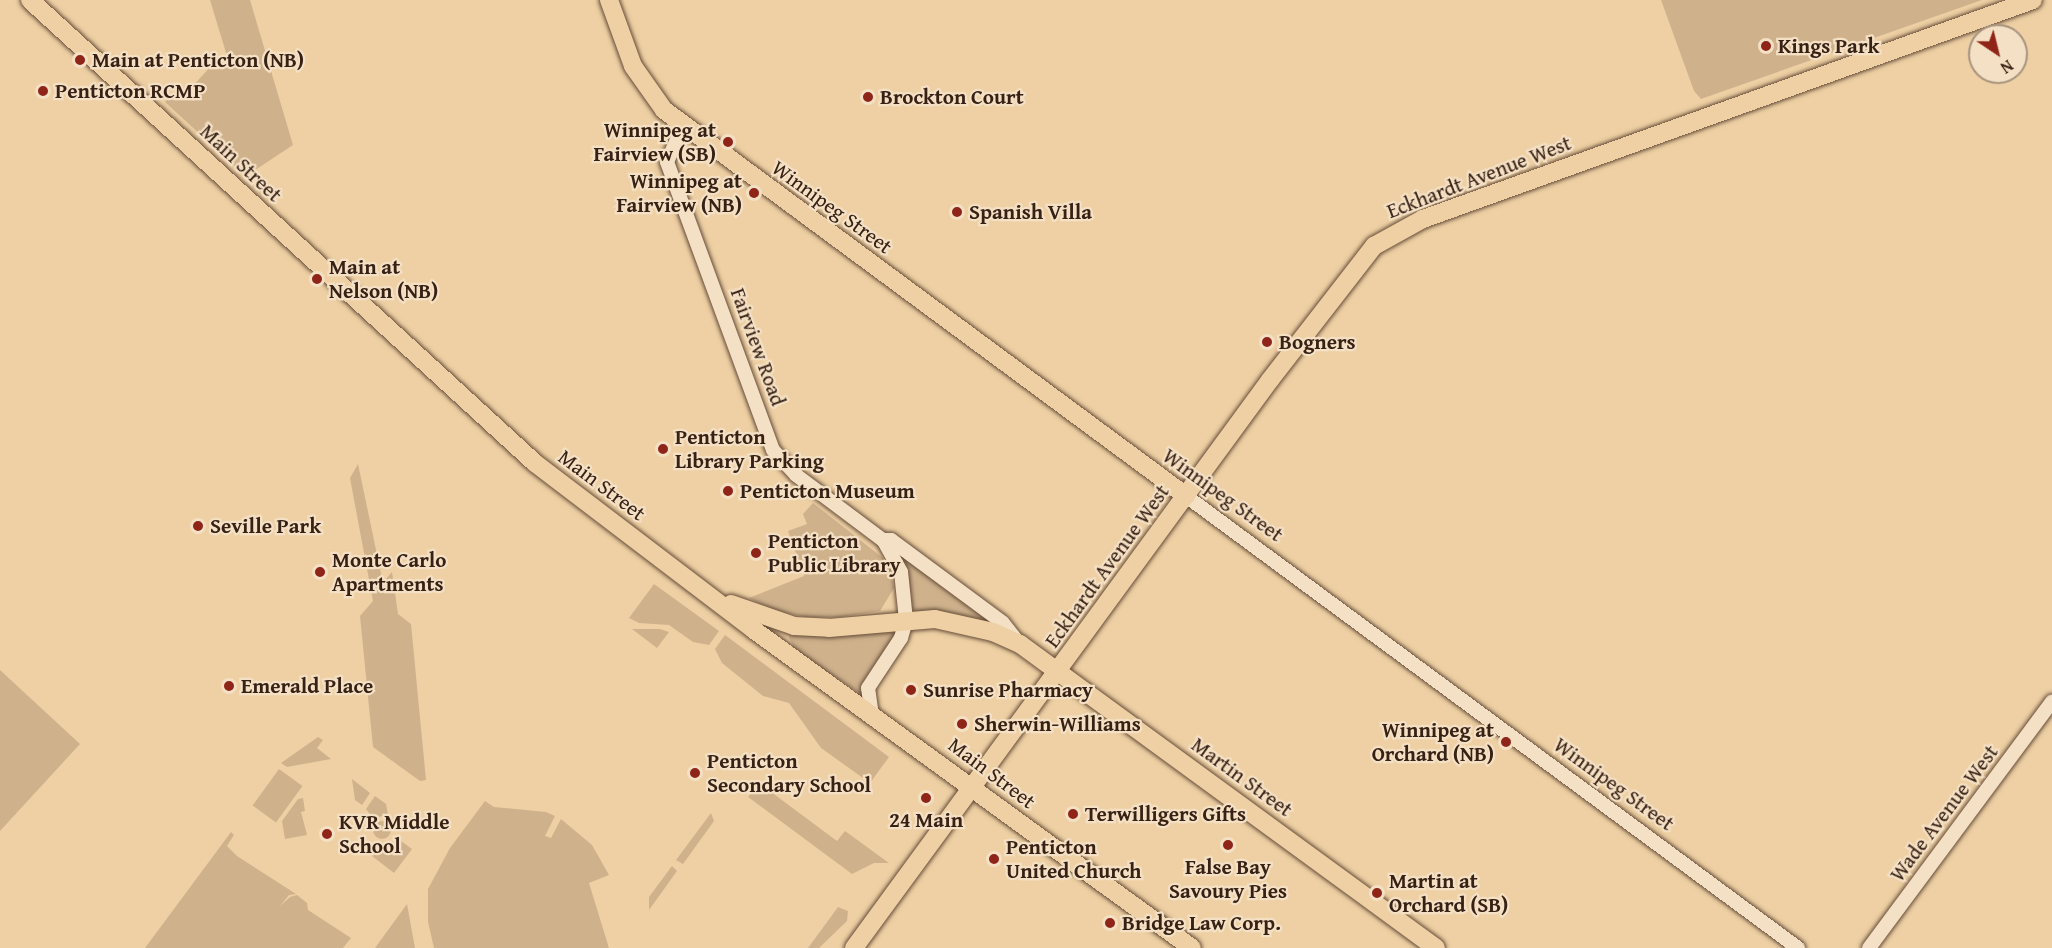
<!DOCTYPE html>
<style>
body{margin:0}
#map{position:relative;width:2052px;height:948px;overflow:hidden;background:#eed0a4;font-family:"Gentium Book Plus",serif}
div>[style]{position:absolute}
.green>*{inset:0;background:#cfb28c;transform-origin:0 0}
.round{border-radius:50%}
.roads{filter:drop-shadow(0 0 2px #654c38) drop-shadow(0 0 2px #654c38)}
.minor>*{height:14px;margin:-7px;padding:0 7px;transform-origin:7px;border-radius:7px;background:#f4e0c4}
.major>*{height:18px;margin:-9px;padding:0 9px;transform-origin:9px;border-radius:9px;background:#eed0a4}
.dots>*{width:16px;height:16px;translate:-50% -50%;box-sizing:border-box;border:3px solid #f4e0c4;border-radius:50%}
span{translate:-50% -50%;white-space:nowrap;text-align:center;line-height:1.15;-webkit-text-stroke:4.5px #f4e0c4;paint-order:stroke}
.poi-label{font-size:21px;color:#372014;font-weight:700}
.left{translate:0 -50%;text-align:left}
.right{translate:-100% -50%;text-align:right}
.street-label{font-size:21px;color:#372014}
.north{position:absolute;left:1968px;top:24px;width:60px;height:60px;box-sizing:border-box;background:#f4e0c4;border:2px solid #a8937e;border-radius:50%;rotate:145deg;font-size:16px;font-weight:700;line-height:24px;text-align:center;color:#372014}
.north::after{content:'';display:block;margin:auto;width:21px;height:27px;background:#8f2418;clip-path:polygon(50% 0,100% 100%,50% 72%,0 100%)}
</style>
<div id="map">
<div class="green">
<i style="clip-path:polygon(210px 0,250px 0,293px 145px,249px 174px,241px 172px,165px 102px,175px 92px,182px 98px,211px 66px,227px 56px)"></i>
<i style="clip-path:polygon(1661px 0,1982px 0,1701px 99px,1694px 91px)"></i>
<i style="clip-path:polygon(358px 464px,383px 583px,392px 572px,398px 614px,411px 624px,426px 780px,420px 781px,373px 747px,360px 616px,373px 601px,350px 478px)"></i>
<i style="clip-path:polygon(813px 503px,888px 562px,894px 588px,880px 611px,840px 617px,805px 617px,773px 610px,749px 598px,804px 576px,788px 531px,807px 524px,803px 514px)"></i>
<i style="clip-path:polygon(898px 552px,992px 621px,992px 624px,958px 614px,917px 612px,910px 606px)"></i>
<i style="clip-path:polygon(654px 584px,719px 631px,709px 645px,693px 642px,669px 625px,639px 623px,629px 618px)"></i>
<i style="clip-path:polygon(900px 628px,863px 695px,797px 652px,789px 638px,790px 632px)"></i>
<i style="clip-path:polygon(632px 629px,660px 629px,669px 632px,657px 648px)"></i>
<i style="clip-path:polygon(725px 635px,889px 757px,870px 783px,821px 748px,789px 703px,763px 696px,722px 663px,715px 649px)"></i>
<i style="clip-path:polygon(0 670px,80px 744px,0 831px)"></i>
<i style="clip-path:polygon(318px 737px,323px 740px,317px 748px,331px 759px,287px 767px,281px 763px)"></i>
<i style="left:279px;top:769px;width:29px;height:45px;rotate:36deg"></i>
<i style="clip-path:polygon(352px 779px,370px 793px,362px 805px,355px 800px)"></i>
<i style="clip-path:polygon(759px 783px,837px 841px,845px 831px,889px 863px,874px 863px,852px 874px,748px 797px)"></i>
<i style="clip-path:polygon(375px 796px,386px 804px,388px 815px,373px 818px,366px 809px)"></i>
<i style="clip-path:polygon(303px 798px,305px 811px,301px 812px,307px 835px,285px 839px,282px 821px,298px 799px)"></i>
<i style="clip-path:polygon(485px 801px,494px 807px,546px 812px,555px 816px,545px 836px,551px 838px,561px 819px,592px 845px,609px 875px,589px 883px,609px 948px,434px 948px,428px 922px,428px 889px,450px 848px)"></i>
<i style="clip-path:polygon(711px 813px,714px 821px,683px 864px,676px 860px)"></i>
<i class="round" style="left:373px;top:821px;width:18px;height:18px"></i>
<i style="clip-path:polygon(231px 832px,234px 835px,227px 846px,237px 856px,296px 894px,289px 895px,280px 906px,290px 897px,297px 895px,307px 903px,308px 910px,351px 938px,343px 948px,145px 948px)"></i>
<i style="clip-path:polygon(401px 841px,412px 849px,394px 873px,372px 856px,377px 845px)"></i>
<i style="clip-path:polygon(672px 866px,677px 871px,649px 910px,649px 897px)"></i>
<i style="clip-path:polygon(407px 904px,415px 948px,375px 948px)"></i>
<i style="clip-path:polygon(838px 907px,848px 911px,847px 921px,819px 948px,808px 948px)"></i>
</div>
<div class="roads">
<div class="minor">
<i style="left:683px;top:126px;width:39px;rotate:114deg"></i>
<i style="left:667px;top:162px;width:307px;rotate:69.8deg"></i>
<i style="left:773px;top:450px;width:34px;rotate:47deg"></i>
<i style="left:796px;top:475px;width:109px;rotate:36.8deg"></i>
<i style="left:1186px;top:496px;width:761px;rotate:36.45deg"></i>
<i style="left:883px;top:540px;width:8px"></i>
<i style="left:891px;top:540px;width:139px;rotate:36.5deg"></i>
<i style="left:1003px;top:623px;width:24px;rotate:52deg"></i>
<i style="left:872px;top:716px;width:28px;rotate:-98deg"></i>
<i style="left:868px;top:688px;width:60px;rotate:-56.6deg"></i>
<i style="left:901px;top:638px;width:19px;rotate:-74deg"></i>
<i style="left:906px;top:620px;width:48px;rotate:-95.9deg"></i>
<i style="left:901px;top:572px;width:37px;rotate:-119deg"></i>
<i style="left:1869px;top:948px;width:307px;rotate:-53.4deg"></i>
</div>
<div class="major">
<i style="left:30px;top:0;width:685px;rotate:42.52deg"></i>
<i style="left:535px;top:463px;width:275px;rotate:37.3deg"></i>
<i style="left:754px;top:630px;width:541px;rotate:35.98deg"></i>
<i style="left:609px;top:0;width:70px;rotate:70deg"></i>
<i style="left:633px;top:66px;width:54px;rotate:54.8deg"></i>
<i style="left:664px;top:110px;width:649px;rotate:36.48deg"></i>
<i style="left:731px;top:604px;width:67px;rotate:19.2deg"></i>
<i style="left:794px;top:626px;width:35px;rotate:3deg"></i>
<i style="left:829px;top:628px;width:106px;rotate:-4.9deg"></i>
<i style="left:935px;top:619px;width:59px;rotate:12.6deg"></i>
<i style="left:993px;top:632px;width:30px;rotate:24deg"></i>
<i style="left:1020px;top:644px;width:515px;rotate:36.16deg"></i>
<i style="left:854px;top:948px;width:704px;rotate:-53.78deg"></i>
<i style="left:1270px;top:380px;width:170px;rotate:-52.2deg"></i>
<i style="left:1374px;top:246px;width:56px;rotate:-28.9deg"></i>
<i style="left:1423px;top:219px;width:648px;rotate:-19.75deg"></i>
</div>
</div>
<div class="dots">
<i style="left:1766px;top:46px;background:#8f2418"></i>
<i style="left:80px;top:60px;background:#8f2418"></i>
<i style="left:43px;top:91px;background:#8f2418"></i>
<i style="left:868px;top:97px;background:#8f2418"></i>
<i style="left:728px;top:142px;background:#8f2418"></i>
<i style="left:754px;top:193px;background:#8f2418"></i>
<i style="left:957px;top:212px;background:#8f2418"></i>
<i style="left:317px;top:279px;background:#8f2418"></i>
<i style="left:1267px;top:342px;background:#8f2418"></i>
<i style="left:663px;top:449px;background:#8f2418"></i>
<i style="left:728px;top:491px;background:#8f2418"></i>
<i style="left:198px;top:526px;background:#8f2418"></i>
<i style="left:756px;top:553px;background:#8f2418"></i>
<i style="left:320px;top:572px;background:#8f2418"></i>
<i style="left:229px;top:686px;background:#8f2418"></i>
<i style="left:911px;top:690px;background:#8f2418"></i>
<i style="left:962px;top:724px;background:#8f2418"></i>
<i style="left:1506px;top:742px;background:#8f2418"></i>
<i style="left:695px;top:773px;background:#8f2418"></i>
<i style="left:926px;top:798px;background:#8f2418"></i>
<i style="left:1073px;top:814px;background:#8f2418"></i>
<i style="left:327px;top:834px;background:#8f2418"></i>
<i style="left:1228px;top:845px;background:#8f2418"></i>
<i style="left:994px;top:859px;background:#8f2418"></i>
<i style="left:1377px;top:893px;background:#8f2418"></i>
<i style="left:1110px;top:923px;background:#8f2418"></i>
</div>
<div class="poi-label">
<span class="left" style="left:1778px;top:46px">Kings Park</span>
<span class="left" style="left:92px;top:60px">Main at Penticton (NB)</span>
<span class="left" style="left:55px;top:91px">Penticton RCMP</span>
<span class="left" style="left:880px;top:97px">Brockton Court</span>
<span class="right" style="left:716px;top:142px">Winnipeg at<br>Fairview (SB)</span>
<span class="right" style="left:742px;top:193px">Winnipeg at<br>Fairview (NB)</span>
<span class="left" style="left:969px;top:212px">Spanish Villa</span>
<span class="left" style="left:329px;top:279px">Main at<br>Nelson (NB)</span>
<span class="left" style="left:1279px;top:342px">Bogners</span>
<span class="left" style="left:675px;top:449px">Penticton<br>Library Parking</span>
<span class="left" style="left:740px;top:491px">Penticton Museum</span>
<span class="left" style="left:210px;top:526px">Seville Park</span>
<span class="left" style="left:768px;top:553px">Penticton<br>Public Library</span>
<span class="left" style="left:332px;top:572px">Monte Carlo<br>Apartments</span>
<span class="left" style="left:241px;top:686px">Emerald Place</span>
<span class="left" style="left:923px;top:690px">Sunrise Pharmacy</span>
<span class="left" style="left:974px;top:724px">Sherwin-Williams</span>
<span class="right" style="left:1494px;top:742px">Winnipeg at<br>Orchard (NB)</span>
<span class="left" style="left:707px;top:773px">Penticton<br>Secondary School</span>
<span class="left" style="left:1085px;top:814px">Terwilligers Gifts</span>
<span style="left:926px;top:820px">24 Main</span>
<span class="left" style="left:339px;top:834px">KVR Middle<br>School</span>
<span class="left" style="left:1006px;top:859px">Penticton<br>United Church</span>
<span style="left:1228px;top:879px">False Bay<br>Savoury Pies</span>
<span class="left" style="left:1389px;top:893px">Martin at<br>Orchard (SB)</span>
<span class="left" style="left:1122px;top:923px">Bridge Law Corp.</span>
</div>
<div class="street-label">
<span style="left:241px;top:163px;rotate:43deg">Main Street</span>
<span style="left:1479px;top:177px;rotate:-21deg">Eckhardt Avenue West</span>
<span style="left:832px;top:207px;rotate:36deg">Winnipeg Street</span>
<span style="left:758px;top:347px;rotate:70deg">Fairview Road</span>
<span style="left:602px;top:485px;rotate:37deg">Main Street</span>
<span style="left:1223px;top:495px;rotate:36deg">Winnipeg Street</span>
<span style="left:1107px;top:566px;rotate:-54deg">Eckhardt Avenue West</span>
<span style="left:992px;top:773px;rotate:37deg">Main Street</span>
<span style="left:1242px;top:777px;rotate:36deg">Martin Street</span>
<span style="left:1614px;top:784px;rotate:36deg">Winnipeg Street</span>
<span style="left:1944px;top:813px;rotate:-53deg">Wade Avenue West</span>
</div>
<div class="north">N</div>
</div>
